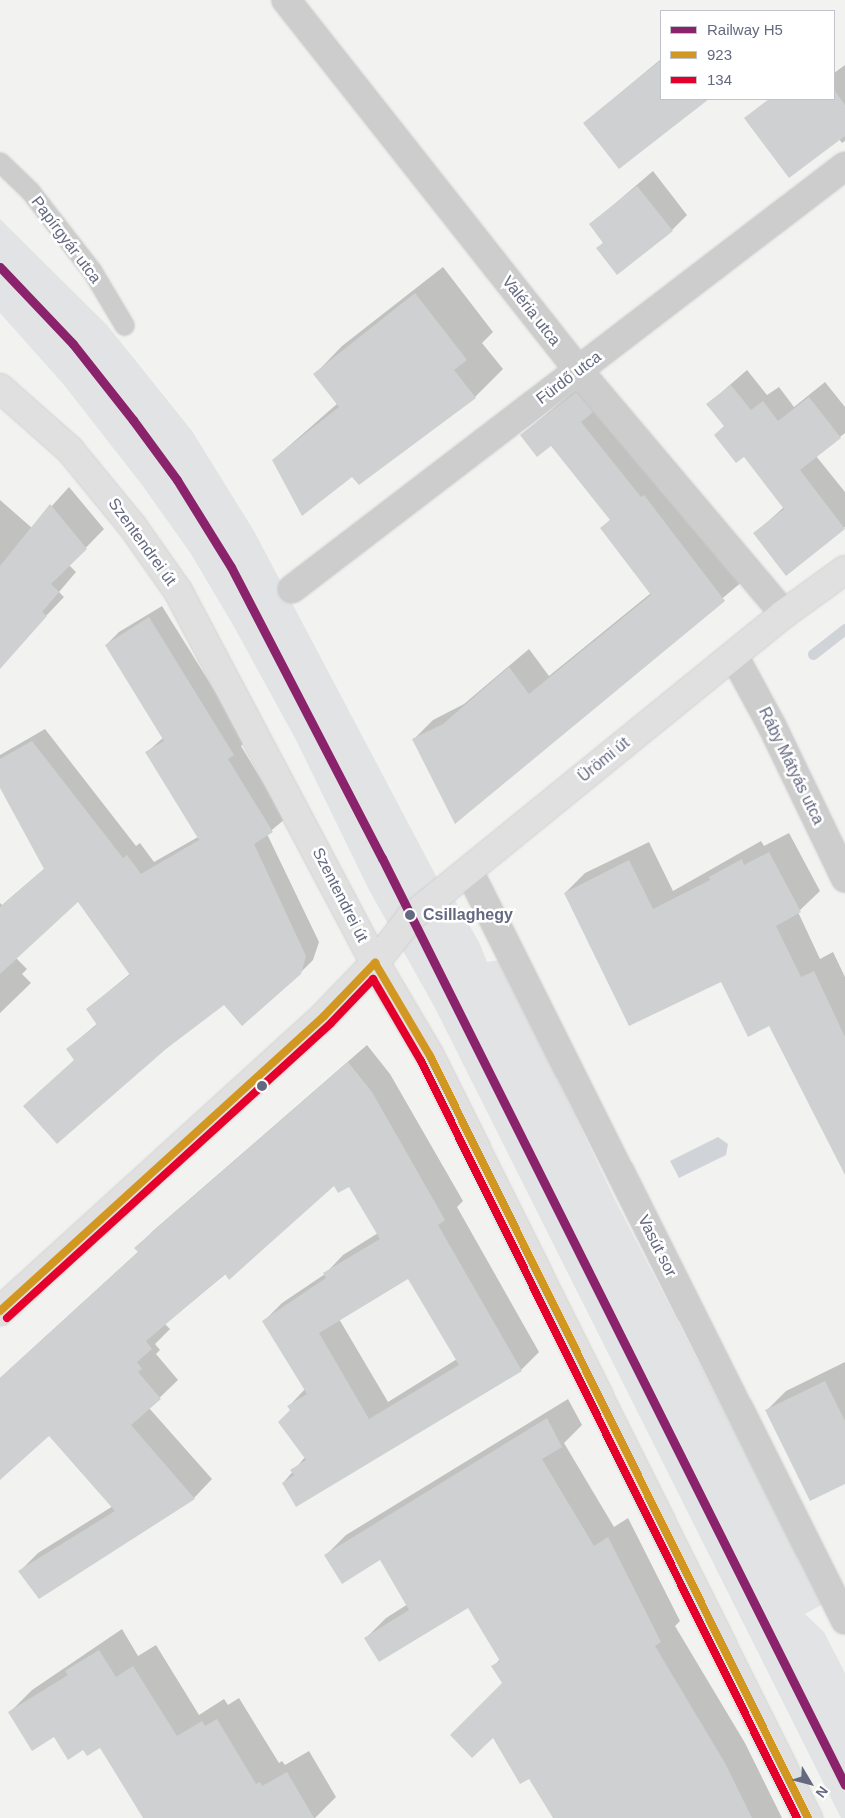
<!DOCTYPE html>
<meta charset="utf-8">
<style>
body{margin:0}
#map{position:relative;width:845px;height:1818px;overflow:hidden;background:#f2f3f1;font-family:Arial,sans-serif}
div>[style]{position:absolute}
.built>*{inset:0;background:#e2e3e4}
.water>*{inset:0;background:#d0d4d8}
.shadow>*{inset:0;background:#0003}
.stream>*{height:11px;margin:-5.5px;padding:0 5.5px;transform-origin:5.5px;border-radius:5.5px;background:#d0d4d8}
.building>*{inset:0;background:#cfd0d1}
.roads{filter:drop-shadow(0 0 1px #cfcfd0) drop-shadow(0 0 1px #cfcfd0)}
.lane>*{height:19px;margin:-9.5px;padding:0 9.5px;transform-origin:9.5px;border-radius:9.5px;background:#cdcdce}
.street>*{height:28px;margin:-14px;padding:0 14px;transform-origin:14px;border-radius:14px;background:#cdcdce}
.secondary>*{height:28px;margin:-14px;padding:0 14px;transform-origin:14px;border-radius:14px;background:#e0e0e1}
.bus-1>*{height:8px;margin:-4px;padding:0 4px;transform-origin:4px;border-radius:4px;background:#d29720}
.bus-2>*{height:8px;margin:-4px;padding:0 4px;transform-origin:4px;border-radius:4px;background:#e4002b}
.rail-1>*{height:9px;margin:-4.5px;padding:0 4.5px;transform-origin:4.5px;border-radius:4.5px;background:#8a236c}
.dots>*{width:14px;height:14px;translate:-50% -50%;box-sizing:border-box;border:2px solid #fff;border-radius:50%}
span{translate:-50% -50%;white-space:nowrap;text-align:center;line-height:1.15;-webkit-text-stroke:5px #fff;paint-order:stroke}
.street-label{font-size:16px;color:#646980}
.stop-label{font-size:16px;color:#646980;font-weight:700}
.left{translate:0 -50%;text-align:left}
.legend{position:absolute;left:660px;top:10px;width:175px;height:90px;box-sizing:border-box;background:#fff;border:1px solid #c1c3cc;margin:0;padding:6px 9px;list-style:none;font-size:15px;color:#646980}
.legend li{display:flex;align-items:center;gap:10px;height:25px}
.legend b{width:25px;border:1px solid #c1c3cc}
.north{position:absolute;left:785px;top:1758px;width:50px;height:50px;-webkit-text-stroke:4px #fff;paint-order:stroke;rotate:127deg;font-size:14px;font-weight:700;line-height:20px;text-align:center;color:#646980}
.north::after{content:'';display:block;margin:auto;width:18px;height:22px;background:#646980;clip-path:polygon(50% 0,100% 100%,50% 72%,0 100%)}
</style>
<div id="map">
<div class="built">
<i style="clip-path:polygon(0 219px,107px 325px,192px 431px,254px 531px,444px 891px,448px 888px,480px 944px,487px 962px,501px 960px,615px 1200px,823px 1604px,805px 1614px,824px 1632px,845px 1673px,845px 1818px,841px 1818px,435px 1008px,369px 890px,296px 740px,233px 625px,191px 554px,142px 485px,64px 385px,0 313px)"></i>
</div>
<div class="water">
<i style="clip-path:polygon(718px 1137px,728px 1144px,726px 1155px,679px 1178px,670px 1161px)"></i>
</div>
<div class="shadow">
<i style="clip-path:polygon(661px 59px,661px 99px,707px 99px,620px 167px,584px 123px)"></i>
<i style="clip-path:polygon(845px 65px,845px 141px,842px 143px,839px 139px,778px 115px,800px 99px,834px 99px,834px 73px)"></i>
<i style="clip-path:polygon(653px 171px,687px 215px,672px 230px,598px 248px,604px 242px,591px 224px)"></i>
<i style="clip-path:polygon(443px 267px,493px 332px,482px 343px,503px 369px,475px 397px,359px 484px,352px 475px,273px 460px,338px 403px,315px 374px,342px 346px)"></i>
<i style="clip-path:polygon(747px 370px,767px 395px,779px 387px,794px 407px,825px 382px,845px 407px,845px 433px,816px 456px,845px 492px,845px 527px,787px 574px,755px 533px,784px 507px,708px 404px)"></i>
<i style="clip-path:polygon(596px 373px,743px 581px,456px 822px,414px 739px,433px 720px,464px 704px,529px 649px,549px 676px,651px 593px,602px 528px,611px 519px,551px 444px,521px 435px)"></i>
<i style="clip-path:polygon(69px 487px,104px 529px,69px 565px,76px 572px,59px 592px,64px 597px,27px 636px,0 614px,0 500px,32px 528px)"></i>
<i style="clip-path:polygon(162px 606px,246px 741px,241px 746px,285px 819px,267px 834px,319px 942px,313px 960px,300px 973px,75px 1060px,67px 1049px,98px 1023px,87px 1009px,131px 973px,78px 900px,16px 958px,27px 969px,22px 974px,31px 983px,0 1013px,0 903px,2px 905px,45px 868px,0 785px,0 755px,45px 729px,136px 846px,140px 843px,154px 862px,198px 837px,147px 752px,164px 737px,106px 645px,119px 632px)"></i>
<i style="clip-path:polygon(789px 833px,820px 891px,798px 912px,820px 959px,833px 952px,845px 977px,845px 1172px,770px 1025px,721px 980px,565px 893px,585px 873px,649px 842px,673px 891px,761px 841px,764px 846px)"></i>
<i style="clip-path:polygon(evenodd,367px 1045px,390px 1074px,463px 1201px,457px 1207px,539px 1352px,521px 1370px,283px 1483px,305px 1457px,289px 1406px,305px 1389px,264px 1321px,282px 1303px,325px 1274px,343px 1255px,378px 1233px,349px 1185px,335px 1184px,165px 1324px,170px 1329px,155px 1344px,160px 1350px,156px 1354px,178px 1380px,149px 1408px,212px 1479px,194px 1498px,39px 1598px,20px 1571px,38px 1553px,113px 1506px,49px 1434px,0 1478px,0 1378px,139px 1251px,136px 1248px,154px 1230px,367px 1045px,408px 1277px,457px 1359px,388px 1402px,339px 1319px,408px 1277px)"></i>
<i style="clip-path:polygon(845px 1362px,845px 1483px,767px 1410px,786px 1391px)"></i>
<i style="clip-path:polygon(568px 1399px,582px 1425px,564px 1443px,614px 1527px,628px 1518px,680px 1621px,675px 1626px,745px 1743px,782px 1818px,554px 1818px,504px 1683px,493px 1667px,500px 1659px,468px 1606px,366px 1638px,386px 1618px,408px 1604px,381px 1558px,326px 1555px,346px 1535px)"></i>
<i style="clip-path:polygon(122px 1629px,138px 1656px,156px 1645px,199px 1715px,224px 1699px,228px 1705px,239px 1698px,279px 1763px,282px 1761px,285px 1765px,309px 1751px,336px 1797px,315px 1818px,145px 1818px,100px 1746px,84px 1749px,10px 1712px,32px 1690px)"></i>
</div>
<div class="stream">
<i style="left:813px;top:654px;width:41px;rotate:-38deg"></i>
</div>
<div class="building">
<i style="clip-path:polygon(661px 60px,661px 99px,709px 99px,619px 169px,583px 123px)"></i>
<i style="clip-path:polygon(834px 90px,845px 105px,845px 136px,789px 178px,744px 118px,769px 99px,834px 99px)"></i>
<i style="clip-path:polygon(637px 186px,673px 231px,617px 275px,596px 248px,603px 243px,589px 224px)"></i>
<i style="clip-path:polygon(415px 293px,467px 360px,454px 370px,476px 398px,359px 485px,352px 477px,302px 516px,272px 460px,339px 407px,313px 374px)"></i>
<i style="clip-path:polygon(731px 385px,751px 410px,763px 401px,778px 421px,809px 397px,841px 438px,800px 470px,845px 529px,786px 576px,753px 533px,784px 509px,744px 457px,736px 463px,714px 435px,724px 426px,706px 404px)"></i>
<i style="clip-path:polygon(576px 392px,593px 412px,581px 422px,641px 497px,644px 495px,725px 601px,455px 824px,412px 739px,443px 724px,509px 667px,529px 694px,651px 595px,600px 528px,610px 520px,551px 446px,537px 457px,520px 435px)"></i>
<i style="clip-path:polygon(50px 504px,87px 549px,51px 584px,59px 592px,42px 612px,47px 616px,0 669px,0 566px)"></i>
<i style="clip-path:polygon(149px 617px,234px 755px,228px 759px,273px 832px,254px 844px,306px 956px,301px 974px,242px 1026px,224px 1005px,166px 1049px,57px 1144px,23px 1106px,74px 1060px,66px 1049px,97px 1025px,86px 1009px,130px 975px,78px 902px,0 974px,0 907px,44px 869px,0 788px,0 759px,32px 741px,123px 858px,127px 855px,141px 874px,199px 840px,145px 752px,164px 741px,105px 645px)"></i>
<i style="clip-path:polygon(769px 852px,801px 912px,776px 926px,801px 977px,814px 971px,845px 1037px,845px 1175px,769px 1026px,748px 1037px,721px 982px,629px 1026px,564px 893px,629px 860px,653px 909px,710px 880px,709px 877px,742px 859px,744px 865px)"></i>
<i style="clip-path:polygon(evenodd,348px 1062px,372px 1092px,445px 1220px,438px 1225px,522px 1371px,296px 1507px,282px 1483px,294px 1475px,290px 1470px,306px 1460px,278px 1422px,290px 1410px,287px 1406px,307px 1394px,262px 1321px,326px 1278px,323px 1273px,380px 1239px,349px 1187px,338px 1193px,334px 1186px,229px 1280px,225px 1274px,146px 1341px,152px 1349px,137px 1362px,142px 1369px,138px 1372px,161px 1399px,131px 1425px,195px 1499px,39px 1599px,18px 1571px,115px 1511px,49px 1436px,0 1480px,0 1378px,138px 1252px,134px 1248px,348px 1062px,408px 1279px,459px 1365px,369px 1419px,319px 1333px,408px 1279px)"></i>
<i style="clip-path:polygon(825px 1381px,845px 1421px,845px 1484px,810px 1501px,765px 1410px)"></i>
<i style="clip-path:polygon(547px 1418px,562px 1447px,542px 1459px,594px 1546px,608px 1537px,661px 1642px,655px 1646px,725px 1763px,752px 1818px,553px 1818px,529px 1779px,520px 1784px,493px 1738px,472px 1758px,450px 1735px,502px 1683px,491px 1666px,500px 1661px,468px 1608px,379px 1662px,364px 1638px,409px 1610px,380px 1560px,342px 1584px,324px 1555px)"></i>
<i style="clip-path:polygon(99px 1650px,116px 1677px,133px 1666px,177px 1736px,202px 1721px,205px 1726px,217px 1719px,256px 1784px,260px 1782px,262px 1786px,287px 1772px,314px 1818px,143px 1818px,100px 1748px,87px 1756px,83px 1750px,68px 1760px,54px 1737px,32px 1751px,8px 1712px,68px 1675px,65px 1671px)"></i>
</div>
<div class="roads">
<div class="lane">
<i style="left:0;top:162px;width:42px;rotate:44deg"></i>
<i style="left:30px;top:191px;width:101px;rotate:52.2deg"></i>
<i style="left:92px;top:271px;width:63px;rotate:59.3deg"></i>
</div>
<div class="street">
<i style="left:286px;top:0;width:473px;rotate:51.7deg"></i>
<i style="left:579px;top:371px;width:318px;rotate:49.8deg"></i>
<i style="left:292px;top:589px;width:696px;rotate:-37.41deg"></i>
<i style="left:734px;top:656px;width:80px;rotate:61.5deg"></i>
<i style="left:772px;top:726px;width:169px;rotate:64.3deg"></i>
<i style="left:469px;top:871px;width:838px;rotate:63.34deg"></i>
</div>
<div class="secondary">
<i style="left:0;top:388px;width:94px;rotate:41.5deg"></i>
<i style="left:70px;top:450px;width:99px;rotate:50.7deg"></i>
<i style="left:133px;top:527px;width:78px;rotate:54.9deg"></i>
<i style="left:178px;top:591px;width:421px;rotate:62.1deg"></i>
<i style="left:375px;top:963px;width:108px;rotate:59.4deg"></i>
<i style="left:430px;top:1056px;width:851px;rotate:63.62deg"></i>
<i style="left:0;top:1311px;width:438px;rotate:-42.3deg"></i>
<i style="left:324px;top:1016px;width:74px;rotate:-46.1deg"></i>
<i style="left:375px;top:963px;width:58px;rotate:-52deg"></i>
<i style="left:411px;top:917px;width:481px;rotate:-39.1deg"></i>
<i style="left:784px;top:614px;width:75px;rotate:-35.8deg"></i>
</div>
</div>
<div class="bus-1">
<i style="left:375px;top:963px;width:108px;rotate:59.4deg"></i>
<i style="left:430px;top:1056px;width:851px;rotate:63.62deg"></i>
<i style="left:0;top:1311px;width:438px;rotate:-42.3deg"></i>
<i style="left:324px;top:1016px;width:74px;rotate:-46.1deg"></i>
</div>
<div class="bus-2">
<i style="left:7px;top:1318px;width:438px;rotate:-42.3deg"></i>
<i style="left:331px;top:1023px;width:61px;rotate:-46.3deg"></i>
<i style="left:373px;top:979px;width:95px;rotate:59.7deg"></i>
<i style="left:421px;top:1061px;width:845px;rotate:63.59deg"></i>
</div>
<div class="rail-1">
<i style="left:0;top:267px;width:106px;rotate:46.5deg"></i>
<i style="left:73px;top:344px;width:97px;rotate:51.7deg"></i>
<i style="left:133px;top:420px;width:74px;rotate:53.7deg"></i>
<i style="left:177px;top:480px;width:102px;rotate:58.2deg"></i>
<i style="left:231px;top:567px;width:328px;rotate:62.6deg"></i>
<i style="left:382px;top:858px;width:1036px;rotate:63.46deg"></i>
</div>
<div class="dots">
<i style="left:410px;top:915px;background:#646980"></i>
<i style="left:262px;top:1086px;background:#646980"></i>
</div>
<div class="street-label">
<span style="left:66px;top:240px;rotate:53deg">Papírgyár utca</span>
<span style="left:531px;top:311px;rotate:52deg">Valéria utca</span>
<span style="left:569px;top:378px;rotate:-37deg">Fürdő utca</span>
<span style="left:142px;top:542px;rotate:54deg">Szentendrei út</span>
<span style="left:604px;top:760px;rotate:-39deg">Ürömi út</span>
<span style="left:791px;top:766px;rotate:64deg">Ráby Mátyás utca</span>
<span style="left:340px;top:895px;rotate:63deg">Szentendrei út</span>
<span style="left:657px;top:1246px;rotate:63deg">Vasút sor</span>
</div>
<div class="stop-label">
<span class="left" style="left:423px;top:915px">Csillaghegy</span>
</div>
<ul class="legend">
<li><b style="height:6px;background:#8a236c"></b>Railway H5</li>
<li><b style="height:6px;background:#d29720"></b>923</li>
<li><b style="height:6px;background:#e4002b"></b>134</li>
</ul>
<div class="north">N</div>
</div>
